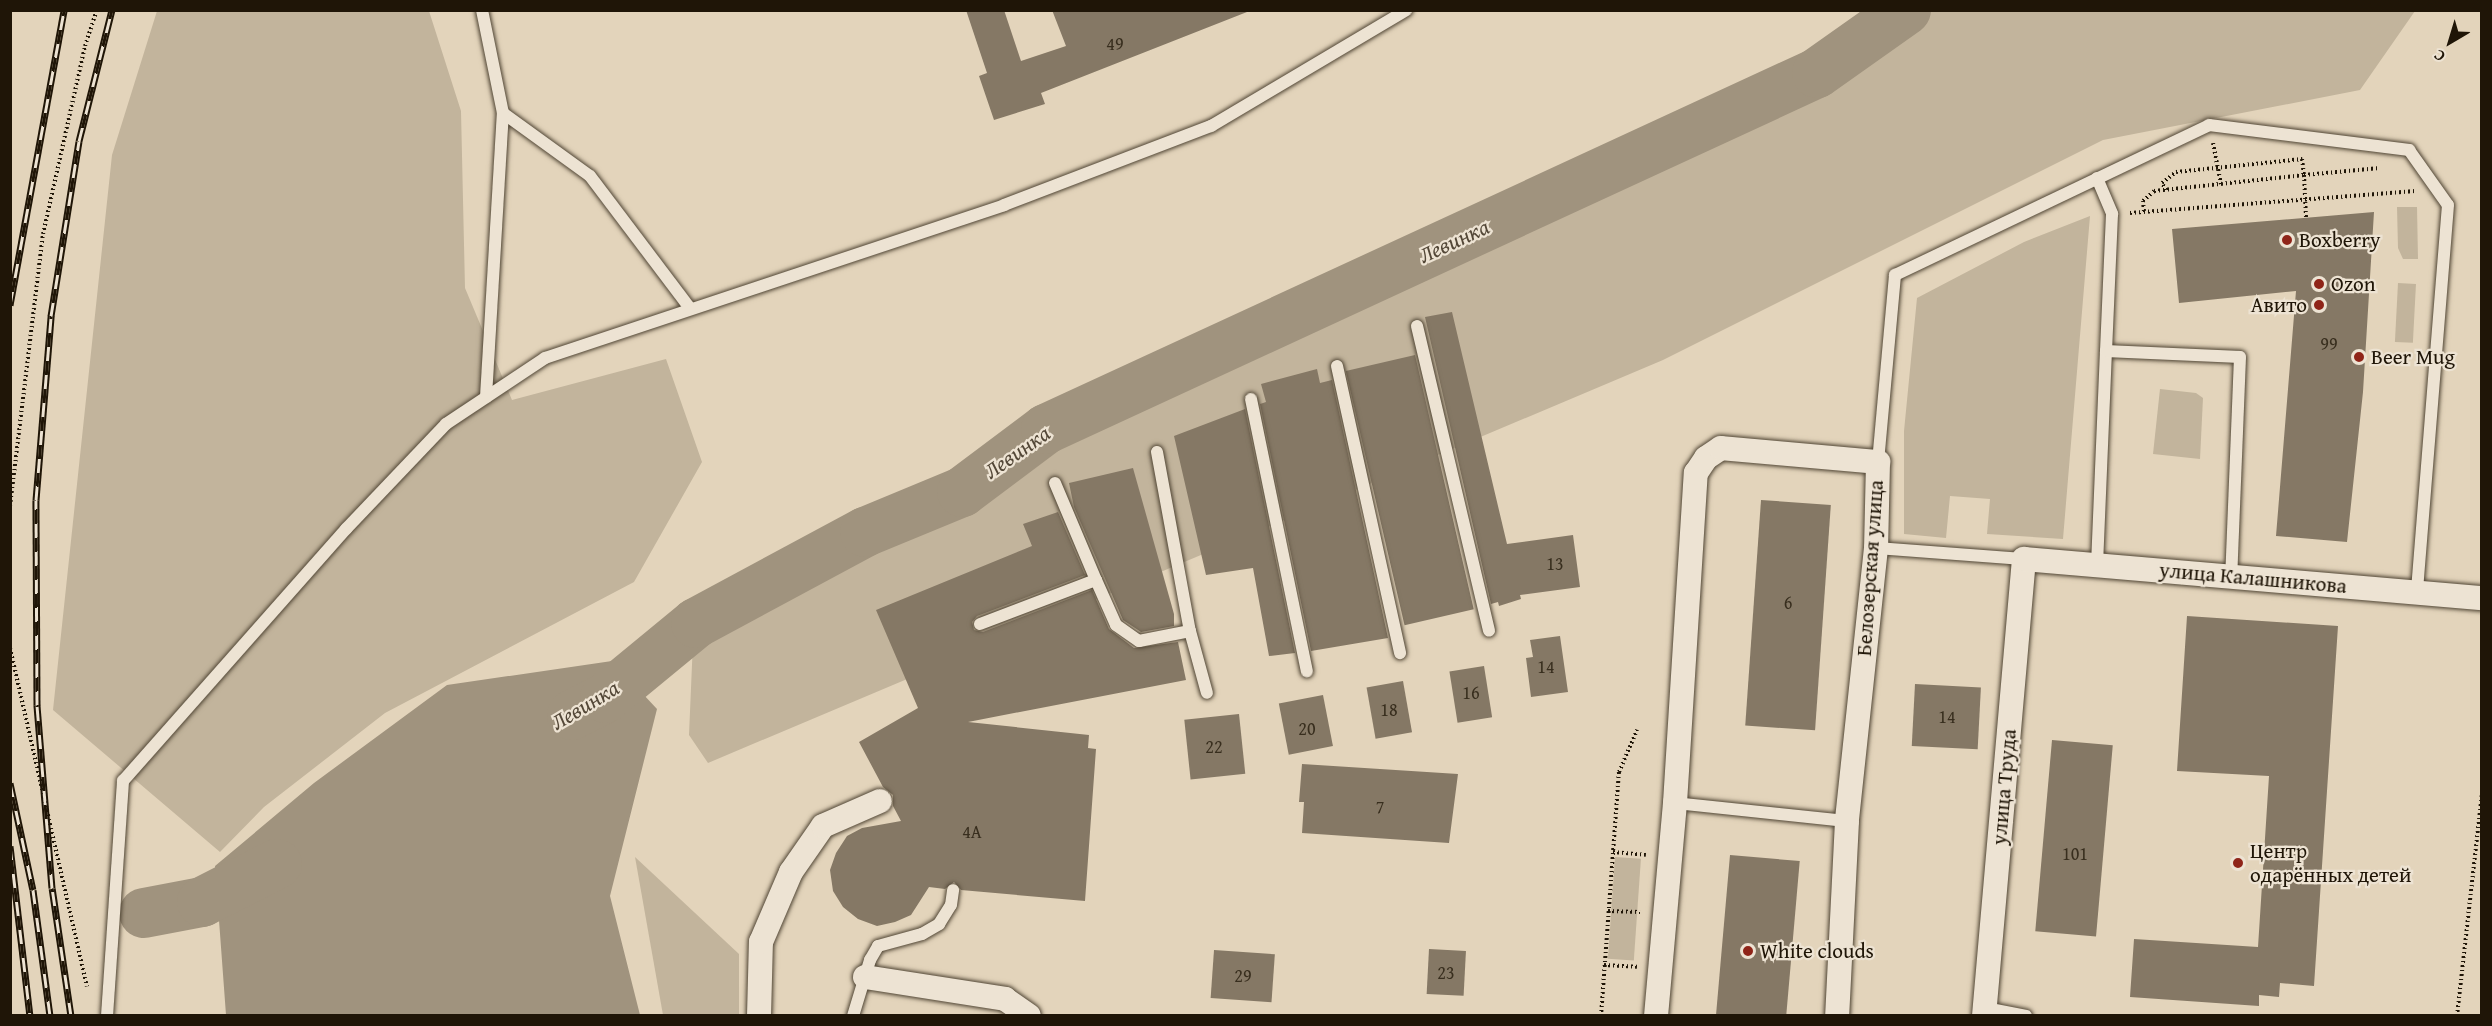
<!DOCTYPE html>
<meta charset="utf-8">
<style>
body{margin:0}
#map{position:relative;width:2492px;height:1026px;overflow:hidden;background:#e3d4bb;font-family:"Gentium Book Plus",serif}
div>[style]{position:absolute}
.green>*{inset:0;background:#c2b49c;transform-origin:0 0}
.water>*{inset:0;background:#a0937e}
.river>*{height:50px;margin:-25px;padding:0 25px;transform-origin:25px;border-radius:25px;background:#a0937e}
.building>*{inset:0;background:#857865;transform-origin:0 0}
.path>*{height:4px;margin-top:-2px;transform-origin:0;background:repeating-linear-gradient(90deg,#1f1507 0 1.5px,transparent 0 4.5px)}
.roads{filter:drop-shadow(0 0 2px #504534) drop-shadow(0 0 2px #504534)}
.lane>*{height:12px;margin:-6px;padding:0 6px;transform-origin:6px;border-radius:6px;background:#ede3d3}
.street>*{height:24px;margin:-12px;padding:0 12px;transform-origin:12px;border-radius:12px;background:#ede3d3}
.rail>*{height:7px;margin-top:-3.5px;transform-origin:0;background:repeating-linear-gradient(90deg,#ede3d3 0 14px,#1f1507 0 28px);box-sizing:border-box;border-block:2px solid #1f1507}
.dots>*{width:16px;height:16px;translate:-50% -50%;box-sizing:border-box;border:3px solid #ede3d3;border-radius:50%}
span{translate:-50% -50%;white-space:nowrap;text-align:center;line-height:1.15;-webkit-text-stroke:4.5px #ede3d3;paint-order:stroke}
.number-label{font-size:18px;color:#382e1e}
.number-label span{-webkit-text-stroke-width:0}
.poi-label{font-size:21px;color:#1f1507}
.left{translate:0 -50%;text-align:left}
.right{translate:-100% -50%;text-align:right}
.street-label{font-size:21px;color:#1f1507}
.water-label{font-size:22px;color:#534737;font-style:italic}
.frame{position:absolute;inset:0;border:12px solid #1f1507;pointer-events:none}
.north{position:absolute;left:2420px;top:12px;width:60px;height:60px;-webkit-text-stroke:4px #ede3d3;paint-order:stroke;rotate:218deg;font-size:16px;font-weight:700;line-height:24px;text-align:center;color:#1f1507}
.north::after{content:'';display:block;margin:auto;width:21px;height:27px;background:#1f1507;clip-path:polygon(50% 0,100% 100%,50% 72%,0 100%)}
</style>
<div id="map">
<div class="green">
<i style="clip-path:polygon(157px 11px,429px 11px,461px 111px,465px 288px,512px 400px,666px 359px,702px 462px,634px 582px,385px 713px,264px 807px,220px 852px,53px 710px,112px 155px)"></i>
<i style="clip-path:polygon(1897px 11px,2415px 11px,2360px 90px,2103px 140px,1663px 360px,708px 763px,689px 735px,693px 641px)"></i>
<i style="clip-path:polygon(2397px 207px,2417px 207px,2418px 259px,2403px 259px,2398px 248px)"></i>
<i style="clip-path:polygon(2090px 216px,2063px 539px,1987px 534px,1990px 499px,1950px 496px,1946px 538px,1904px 534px,1904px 431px,1917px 298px,2024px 242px)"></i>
<i style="left:2398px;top:283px;width:18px;height:59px;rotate:3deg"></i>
<i style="clip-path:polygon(2160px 389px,2196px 393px,2203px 398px,2200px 459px,2153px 454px)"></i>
<i style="clip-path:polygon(635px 857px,739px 954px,739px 1015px,663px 1015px)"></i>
<i style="left:1615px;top:857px;width:26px;height:102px;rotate:4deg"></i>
</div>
<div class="water">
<i style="clip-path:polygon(612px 661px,657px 709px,610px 896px,640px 1015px,226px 1015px,215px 866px,314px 783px,447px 685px)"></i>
</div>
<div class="river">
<i style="left:572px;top:715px;width:37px;rotate:-27deg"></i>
<i style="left:605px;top:698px;width:118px;rotate:-39.5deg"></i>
<i style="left:696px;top:623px;width:192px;rotate:-28.3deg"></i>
<i style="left:865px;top:532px;width:105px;rotate:-22.4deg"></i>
<i style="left:962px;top:492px;width:105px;rotate:-36.9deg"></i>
<i style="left:1046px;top:429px;width:849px;rotate:-24.78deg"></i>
<i style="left:1817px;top:73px;width:109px;rotate:-35.3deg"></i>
<i style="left:144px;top:913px;width:59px;rotate:-10.7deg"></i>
<i style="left:202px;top:902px;width:84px;rotate:-26.9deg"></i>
</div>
<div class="building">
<i style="clip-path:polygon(966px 10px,1004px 10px,1021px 61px,1066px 46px,1052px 10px,1247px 12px,1041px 93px,1045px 104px,994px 120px,979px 76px,987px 73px)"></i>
<i style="clip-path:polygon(2374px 212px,2363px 392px,2347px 542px,2276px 536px,2296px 291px,2179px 303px,2172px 229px)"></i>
<i style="clip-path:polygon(1452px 312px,1507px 544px,1573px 535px,1580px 587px,1520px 595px,1521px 599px,1499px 606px,1498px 602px,1491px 604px,1425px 317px)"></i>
<i style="left:1415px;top:355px;width:261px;height:71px;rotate:77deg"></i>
<i style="clip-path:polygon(1317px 369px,1320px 383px,1332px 380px,1388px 638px,1311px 651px,1260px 404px,1266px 402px,1261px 384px)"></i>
<i style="clip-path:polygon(1245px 409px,1295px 653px,1269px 656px,1253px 568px,1206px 575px,1174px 436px)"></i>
<i style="clip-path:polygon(1133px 468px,1174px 614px,1174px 626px,1141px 632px,1123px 620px,1074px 507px,1069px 483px)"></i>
<i style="left:1761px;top:500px;width:70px;height:226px;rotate:4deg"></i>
<i style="clip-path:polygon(1058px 512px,1085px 575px,977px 616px,972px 622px,974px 630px,983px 632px,1092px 590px,1109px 629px,1134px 648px,1178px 642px,1186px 680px,968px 722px,1089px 735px,1088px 748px,1096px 749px,1085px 901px,961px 890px,954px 882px,945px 889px,929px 887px,911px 915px,895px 922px,877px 926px,858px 919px,843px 907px,833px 891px,830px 870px,836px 853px,847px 836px,862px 828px,901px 821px,893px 806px,893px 795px,883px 787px,859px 742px,918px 708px,876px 610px,1032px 546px,1023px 524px)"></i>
<i style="clip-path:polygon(2187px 616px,2338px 626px,2314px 986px,2280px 983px,2279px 997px,2259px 995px,2259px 1006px,2130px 997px,2134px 939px,2258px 947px,2269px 776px,2177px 771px)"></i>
<i style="clip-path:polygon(1560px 636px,1568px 692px,1531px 697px,1526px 658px,1533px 657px,1530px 640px)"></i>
<i style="left:1484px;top:666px;width:52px;height:35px;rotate:81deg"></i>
<i style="left:1403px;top:681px;width:52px;height:37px;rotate:80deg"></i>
<i style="left:1915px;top:684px;width:66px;height:62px;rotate:3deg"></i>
<i style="left:1323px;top:695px;width:52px;height:45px;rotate:79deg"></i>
<i style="left:1239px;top:714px;width:60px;height:55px;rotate:84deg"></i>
<i style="left:2052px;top:740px;width:61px;height:192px;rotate:5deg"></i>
<i style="clip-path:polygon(1302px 764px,1458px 774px,1449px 843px,1302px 833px,1304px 802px,1299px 802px)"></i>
<i style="left:1730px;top:855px;width:70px;height:162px;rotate:5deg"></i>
<i style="left:1429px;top:949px;width:37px;height:45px;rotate:3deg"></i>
<i style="left:1214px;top:950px;width:61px;height:48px;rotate:4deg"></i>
</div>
<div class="path">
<i style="left:2213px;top:143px;width:42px;rotate:79deg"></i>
<i style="left:2166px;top:190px;width:8px;rotate:-120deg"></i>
<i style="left:2162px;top:183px;width:18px;rotate:-38deg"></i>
<i style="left:2176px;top:172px;width:127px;rotate:-5.9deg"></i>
<i style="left:2302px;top:159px;width:16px;rotate:83deg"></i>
<i style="left:2304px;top:175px;width:76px;rotate:-5.3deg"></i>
<i style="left:2144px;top:211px;width:10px;rotate:-96deg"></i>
<i style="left:2143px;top:201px;width:15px;rotate:-42deg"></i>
<i style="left:2154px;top:191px;width:151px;rotate:-6.1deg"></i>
<i style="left:2304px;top:175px;width:43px;rotate:87.3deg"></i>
<i style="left:2130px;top:213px;width:286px;rotate:-4.4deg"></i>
<i style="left:10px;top:506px;width:274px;rotate:-83.1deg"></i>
<i style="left:43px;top:234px;width:193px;rotate:-77.4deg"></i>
<i style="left:85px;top:46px;width:38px;rotate:-72deg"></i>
<i style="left:10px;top:648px;width:347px;rotate:77.2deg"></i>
<i style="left:1613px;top:852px;width:33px;rotate:5deg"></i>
<i style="left:1608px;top:911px;width:32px;rotate:2deg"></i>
<i style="left:1604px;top:965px;width:33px;rotate:3deg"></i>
<i style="left:1601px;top:1016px;width:245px;rotate:-85.8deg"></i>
<i style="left:1619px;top:772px;width:46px;rotate:-66.8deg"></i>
<i style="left:2457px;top:1016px;width:223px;rotate:-83.6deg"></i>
</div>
<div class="roads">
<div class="lane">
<i style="left:482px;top:10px;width:105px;rotate:78.5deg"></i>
<i style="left:503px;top:113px;width:107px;rotate:35.9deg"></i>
<i style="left:590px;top:176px;width:164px;rotate:52.9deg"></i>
<i style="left:2097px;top:178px;width:39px;rotate:67deg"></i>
<i style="left:2112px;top:214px;width:137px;rotate:92.5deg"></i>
<i style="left:1417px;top:326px;width:313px;rotate:76.7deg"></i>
<i style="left:1337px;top:366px;width:294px;rotate:77.6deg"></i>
<i style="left:486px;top:397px;width:285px;rotate:-86.6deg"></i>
<i style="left:1251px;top:399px;width:278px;rotate:78.4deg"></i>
<i style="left:1157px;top:452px;width:182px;rotate:79.6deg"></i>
<i style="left:1190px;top:631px;width:64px;rotate:74.7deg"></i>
<i style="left:1878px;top:462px;width:188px;rotate:-84.8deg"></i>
<i style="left:1895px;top:275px;width:348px;rotate:-25.5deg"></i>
<i style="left:2209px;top:125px;width:202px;rotate:7.1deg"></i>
<i style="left:2409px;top:150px;width:67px;rotate:54.7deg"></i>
<i style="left:2448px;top:205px;width:388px;rotate:94.6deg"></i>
<i style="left:1055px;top:483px;width:105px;rotate:67.1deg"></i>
<i style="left:1876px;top:548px;width:148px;rotate:4.3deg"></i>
<i style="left:2097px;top:565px;width:214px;rotate:-87.6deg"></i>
<i style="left:2106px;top:351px;width:134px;rotate:2.6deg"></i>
<i style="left:2240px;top:357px;width:220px;rotate:92.3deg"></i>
<i style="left:980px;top:624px;width:124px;rotate:-20.8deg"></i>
<i style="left:1096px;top:580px;width:49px;rotate:66deg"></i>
<i style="left:1116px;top:625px;width:28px;rotate:35deg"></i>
<i style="left:1139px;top:641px;width:52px;rotate:-11.1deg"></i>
<i style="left:1675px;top:803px;width:173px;rotate:6deg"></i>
<i style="left:1985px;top:1008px;width:42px;rotate:11deg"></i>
<i style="left:107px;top:1016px;width:236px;rotate:-86.1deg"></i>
<i style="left:123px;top:781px;width:337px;rotate:-48.5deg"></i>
<i style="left:346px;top:529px;width:145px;rotate:-46.4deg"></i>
<i style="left:446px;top:424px;width:119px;rotate:-33.7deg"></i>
<i style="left:545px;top:358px;width:484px;rotate:-18.4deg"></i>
<i style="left:1004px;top:205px;width:222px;rotate:-20.9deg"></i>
<i style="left:1211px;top:126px;width:227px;rotate:-30.7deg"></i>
<i style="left:853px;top:1016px;width:59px;rotate:-73.1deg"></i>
<i style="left:870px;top:960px;width:16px;rotate:-60deg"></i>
<i style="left:878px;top:946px;width:46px;rotate:-15.3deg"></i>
<i style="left:922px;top:934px;width:20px;rotate:-30deg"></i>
<i style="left:939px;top:924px;width:22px;rotate:-58deg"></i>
<i style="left:951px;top:905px;width:15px;rotate:-82deg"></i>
</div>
<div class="street">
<i style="left:865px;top:977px;width:142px;rotate:8.9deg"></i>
<i style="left:1005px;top:999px;width:29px;rotate:35deg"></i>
<i style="left:759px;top:1016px;width:74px;rotate:-88.5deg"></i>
<i style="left:761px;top:942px;width:76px;rotate:-66.8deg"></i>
<i style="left:791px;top:872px;width:56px;rotate:-55.2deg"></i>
<i style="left:823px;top:826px;width:62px;rotate:-23.7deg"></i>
<i style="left:1656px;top:1016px;width:214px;rotate:-84.9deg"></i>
<i style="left:1675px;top:803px;width:331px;rotate:-86.4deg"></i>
<i style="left:1696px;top:473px;width:18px;rotate:-56deg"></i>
<i style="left:1706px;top:458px;width:18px;rotate:-34deg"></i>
<i style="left:1721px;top:448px;width:158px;rotate:5.1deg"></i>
<i style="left:1878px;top:462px;width:86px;rotate:91.3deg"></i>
<i style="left:1876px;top:548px;width:275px;rotate:96.1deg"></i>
<i style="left:1847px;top:821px;width:195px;rotate:92.9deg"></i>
<i style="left:1984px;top:1016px;width:459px;rotate:-85deg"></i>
<i style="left:2024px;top:559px;width:460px;rotate:4.9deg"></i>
</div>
</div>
<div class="rail">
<i style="left:10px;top:305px;width:300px;rotate:-79.6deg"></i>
<i style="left:10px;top:783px;width:109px;rotate:77.9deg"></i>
<i style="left:33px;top:890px;width:127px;rotate:82.3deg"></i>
<i style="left:10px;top:846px;width:171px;rotate:83.3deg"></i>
<i style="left:71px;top:1016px;width:129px;rotate:-98.4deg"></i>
<i style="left:52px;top:888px;width:184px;rotate:-94.7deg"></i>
<i style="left:37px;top:705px;width:205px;rotate:-90.3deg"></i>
<i style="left:36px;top:500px;width:185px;rotate:-85.3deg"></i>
<i style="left:51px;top:316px;width:177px;rotate:-80.9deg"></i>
<i style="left:79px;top:141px;width:135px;rotate:-75.9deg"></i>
</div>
<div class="dots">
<i style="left:2287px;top:240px;background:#8f2418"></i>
<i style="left:2319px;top:284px;background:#8f2418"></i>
<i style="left:2319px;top:305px;background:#8f2418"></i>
<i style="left:2359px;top:357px;background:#8f2418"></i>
<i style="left:2238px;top:863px;background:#8f2418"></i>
<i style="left:1748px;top:951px;background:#8f2418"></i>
</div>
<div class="number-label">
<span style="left:1115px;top:44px">49</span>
<span style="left:2329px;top:344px">99</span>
<span style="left:1555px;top:564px">13</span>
<span style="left:1788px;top:603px">6</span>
<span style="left:1546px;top:667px">14</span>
<span style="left:1471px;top:693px">16</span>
<span style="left:1389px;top:710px">18</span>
<span style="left:1947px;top:717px">14</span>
<span style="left:1307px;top:729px">20</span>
<span style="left:1214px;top:747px">22</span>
<span style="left:1380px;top:807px">7</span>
<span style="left:972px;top:832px">4А</span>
<span style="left:2075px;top:854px">101</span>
<span style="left:1446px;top:973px">23</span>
<span style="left:1243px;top:976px">29</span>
</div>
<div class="poi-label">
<span class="left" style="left:2299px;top:240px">Boxberry</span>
<span class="left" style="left:2331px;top:284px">Ozon</span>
<span class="right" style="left:2307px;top:305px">Авито</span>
<span class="left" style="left:2371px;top:357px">Beer Mug</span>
<span class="left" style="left:2250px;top:863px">Центр<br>одарённых детей</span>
<span class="left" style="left:1760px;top:951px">White clouds</span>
</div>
<div class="street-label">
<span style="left:1870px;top:568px;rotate:-86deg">Белозерская улица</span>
<span style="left:2253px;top:578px;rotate:5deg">улица Калашникова</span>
<span style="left:2004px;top:787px;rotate:-85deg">улица Труда</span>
</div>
<div class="water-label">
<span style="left:1454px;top:241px;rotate:-25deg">Левинка</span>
<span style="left:1017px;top:452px;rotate:-35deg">Левинка</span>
<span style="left:585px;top:705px;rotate:-31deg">Левинка</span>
</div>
<div class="frame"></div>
<div class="north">С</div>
</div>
